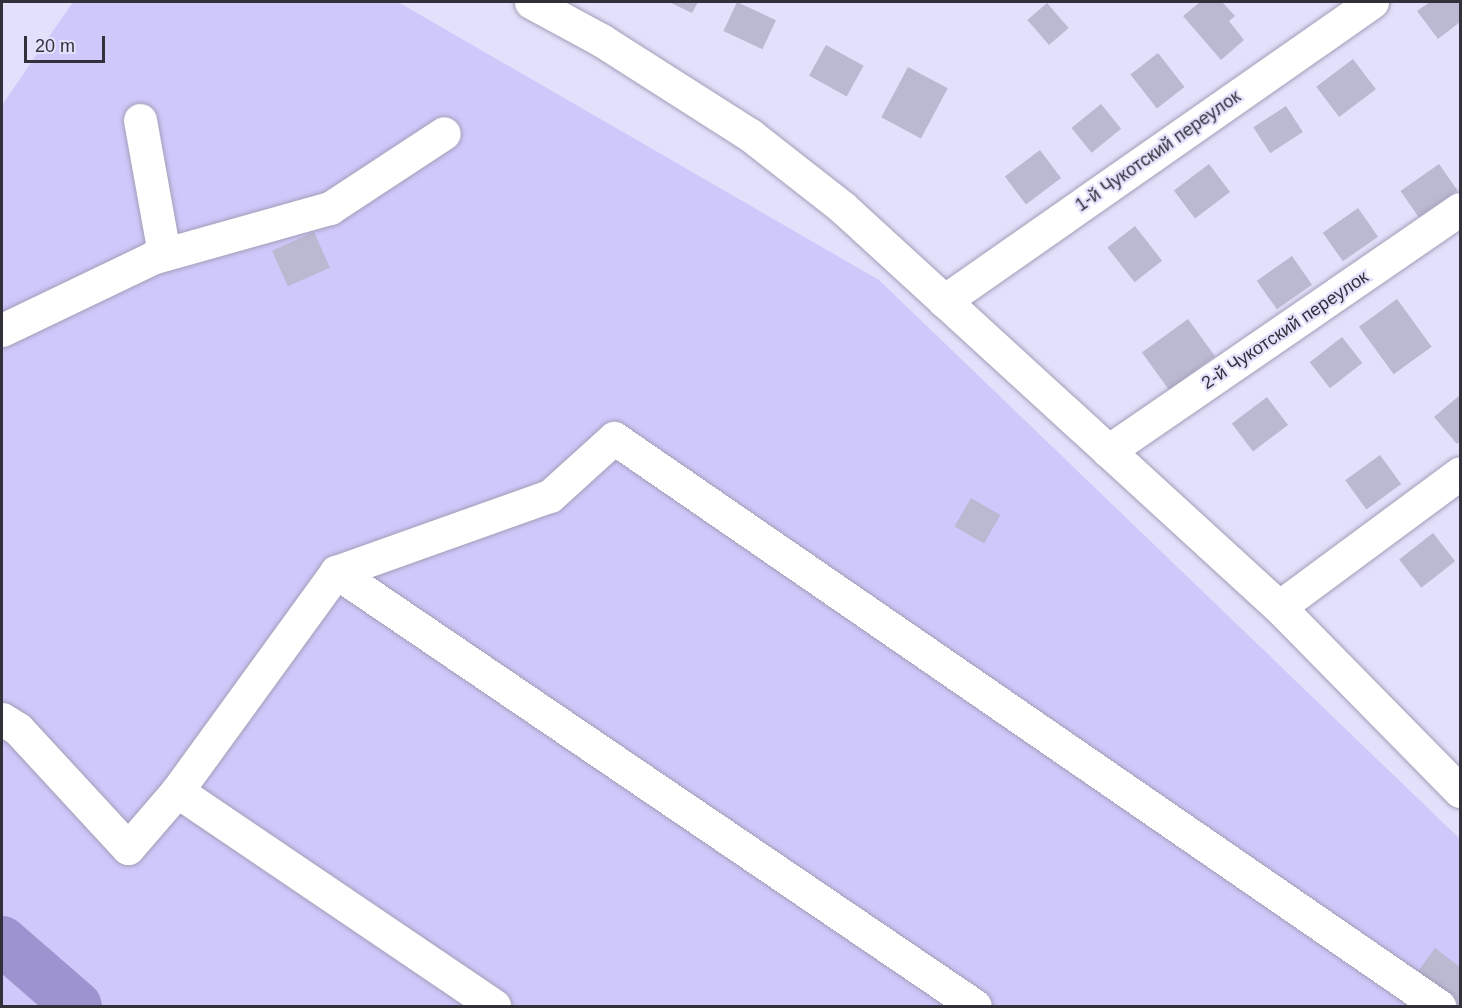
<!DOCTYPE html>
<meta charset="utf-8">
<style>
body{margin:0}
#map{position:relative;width:1462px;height:1008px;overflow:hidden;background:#e3e0fb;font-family:Arial,sans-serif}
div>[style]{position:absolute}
.green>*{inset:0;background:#cfc8fb}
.river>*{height:50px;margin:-25px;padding:0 25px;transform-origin:25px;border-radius:25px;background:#9d94cf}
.building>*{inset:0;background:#bbb8d2;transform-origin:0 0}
.roads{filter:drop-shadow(0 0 2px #a19eb7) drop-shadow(0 0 2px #a19eb7)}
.minor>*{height:33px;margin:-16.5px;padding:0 16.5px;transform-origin:16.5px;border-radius:16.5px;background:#fff}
span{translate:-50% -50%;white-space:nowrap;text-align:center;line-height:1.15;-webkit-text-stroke:4.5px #e3e0fb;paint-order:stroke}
.street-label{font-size:18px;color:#32313b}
.frame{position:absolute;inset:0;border:3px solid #32313b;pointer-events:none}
.scale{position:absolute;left:24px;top:36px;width:81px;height:27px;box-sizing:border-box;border:3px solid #32313b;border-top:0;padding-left:8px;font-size:18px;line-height:21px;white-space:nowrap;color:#32313b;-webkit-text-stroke:4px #e3e0fb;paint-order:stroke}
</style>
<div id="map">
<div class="green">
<i style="clip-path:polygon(73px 2px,398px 2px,879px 280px,1460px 839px,1460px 1006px,2px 1006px,2px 105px)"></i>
</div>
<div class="river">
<i style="left:2px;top:941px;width:99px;rotate:40.9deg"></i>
</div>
<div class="building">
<i style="clip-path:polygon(669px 2px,698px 2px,692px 13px)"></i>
<i style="left:737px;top:2px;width:43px;height:32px;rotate:25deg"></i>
<i style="clip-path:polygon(1200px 2px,1222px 2px,1235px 16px,1229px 21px,1244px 40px,1221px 60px,1183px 16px)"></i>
<i style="clip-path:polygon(1430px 2px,1460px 2px,1460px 22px,1438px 39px,1417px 11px)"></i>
<i style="left:1047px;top:3px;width:33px;height:26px;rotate:49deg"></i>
<i style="left:826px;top:45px;width:43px;height:35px;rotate:29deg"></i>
<i style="left:1158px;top:53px;width:43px;height:35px;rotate:52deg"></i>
<i style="left:1353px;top:59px;width:38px;height:46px;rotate:53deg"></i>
<i style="left:908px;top:67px;width:45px;height:57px;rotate:28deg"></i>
<i style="left:1101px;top:104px;width:32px;height:38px;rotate:51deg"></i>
<i style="left:1286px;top:106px;width:31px;height:39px;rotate:57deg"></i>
<i style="left:1040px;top:150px;width:35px;height:44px;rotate:53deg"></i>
<i style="left:1209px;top:164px;width:35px;height:44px;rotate:53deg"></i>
<i style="left:1439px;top:164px;width:32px;height:47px;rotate:55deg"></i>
<i style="left:1358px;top:208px;width:35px;height:43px;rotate:55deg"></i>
<i style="left:1135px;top:226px;width:44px;height:35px;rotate:52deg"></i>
<i style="left:314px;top:232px;width:39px;height:46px;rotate:66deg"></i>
<i style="left:1292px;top:256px;width:35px;height:43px;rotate:55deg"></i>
<i style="left:1397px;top:299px;width:59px;height:47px;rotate:54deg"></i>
<i style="left:1188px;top:319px;width:46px;height:57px;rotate:54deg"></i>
<i style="left:1342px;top:337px;width:33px;height:41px;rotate:52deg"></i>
<i style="clip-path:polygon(1460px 395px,1460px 441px,1457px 444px,1434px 417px)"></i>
<i style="left:1267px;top:397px;width:35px;height:44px;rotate:53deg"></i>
<i style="left:1380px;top:455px;width:36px;height:43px;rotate:54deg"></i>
<i style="left:971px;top:498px;width:34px;height:33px;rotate:30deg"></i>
<i style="left:1433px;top:533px;width:36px;height:43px;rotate:52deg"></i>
<i style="clip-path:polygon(1435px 948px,1460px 967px,1460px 1006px,1416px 974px)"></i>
</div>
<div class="roads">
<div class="minor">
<i style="left:531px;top:2px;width:80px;rotate:28.5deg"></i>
<i style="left:601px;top:40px;width:177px;rotate:32.5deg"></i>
<i style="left:750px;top:135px;width:117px;rotate:38deg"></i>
<i style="left:842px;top:207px;width:592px;rotate:42.47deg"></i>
<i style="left:1279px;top:607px;width:258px;rotate:45.5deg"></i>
<i style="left:140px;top:120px;width:136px;rotate:79.8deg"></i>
<i style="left:944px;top:301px;width:522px;rotate:-34.94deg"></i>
<i style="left:2px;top:330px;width:166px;rotate:-25.6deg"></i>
<i style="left:152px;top:258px;width:185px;rotate:-15.7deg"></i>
<i style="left:330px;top:208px;width:136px;rotate:-33.3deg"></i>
<i style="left:1108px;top:451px;width:427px;rotate:-34.5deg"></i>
<i style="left:336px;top:572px;width:772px;rotate:34.18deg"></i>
<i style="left:1279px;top:607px;width:225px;rotate:-36.5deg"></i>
<i style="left:2px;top:719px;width:19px;rotate:32deg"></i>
<i style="left:18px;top:729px;width:162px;rotate:47.3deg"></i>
<i style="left:128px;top:848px;width:75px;rotate:-49.3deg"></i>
<i style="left:177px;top:791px;width:271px;rotate:-54deg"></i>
<i style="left:336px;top:572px;width:227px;rotate:-19.6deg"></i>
<i style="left:550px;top:496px;width:86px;rotate:-42.2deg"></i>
<i style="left:614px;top:438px;width:1002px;rotate:34.55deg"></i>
<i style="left:177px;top:791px;width:383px;rotate:34.1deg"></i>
</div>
</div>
<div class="street-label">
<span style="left:1158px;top:151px;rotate:-35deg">1-й Чукотский переулок</span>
<span style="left:1285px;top:330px;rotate:-34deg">2-й Чукотский переулок</span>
</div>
<div class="frame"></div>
<div class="scale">20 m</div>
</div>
